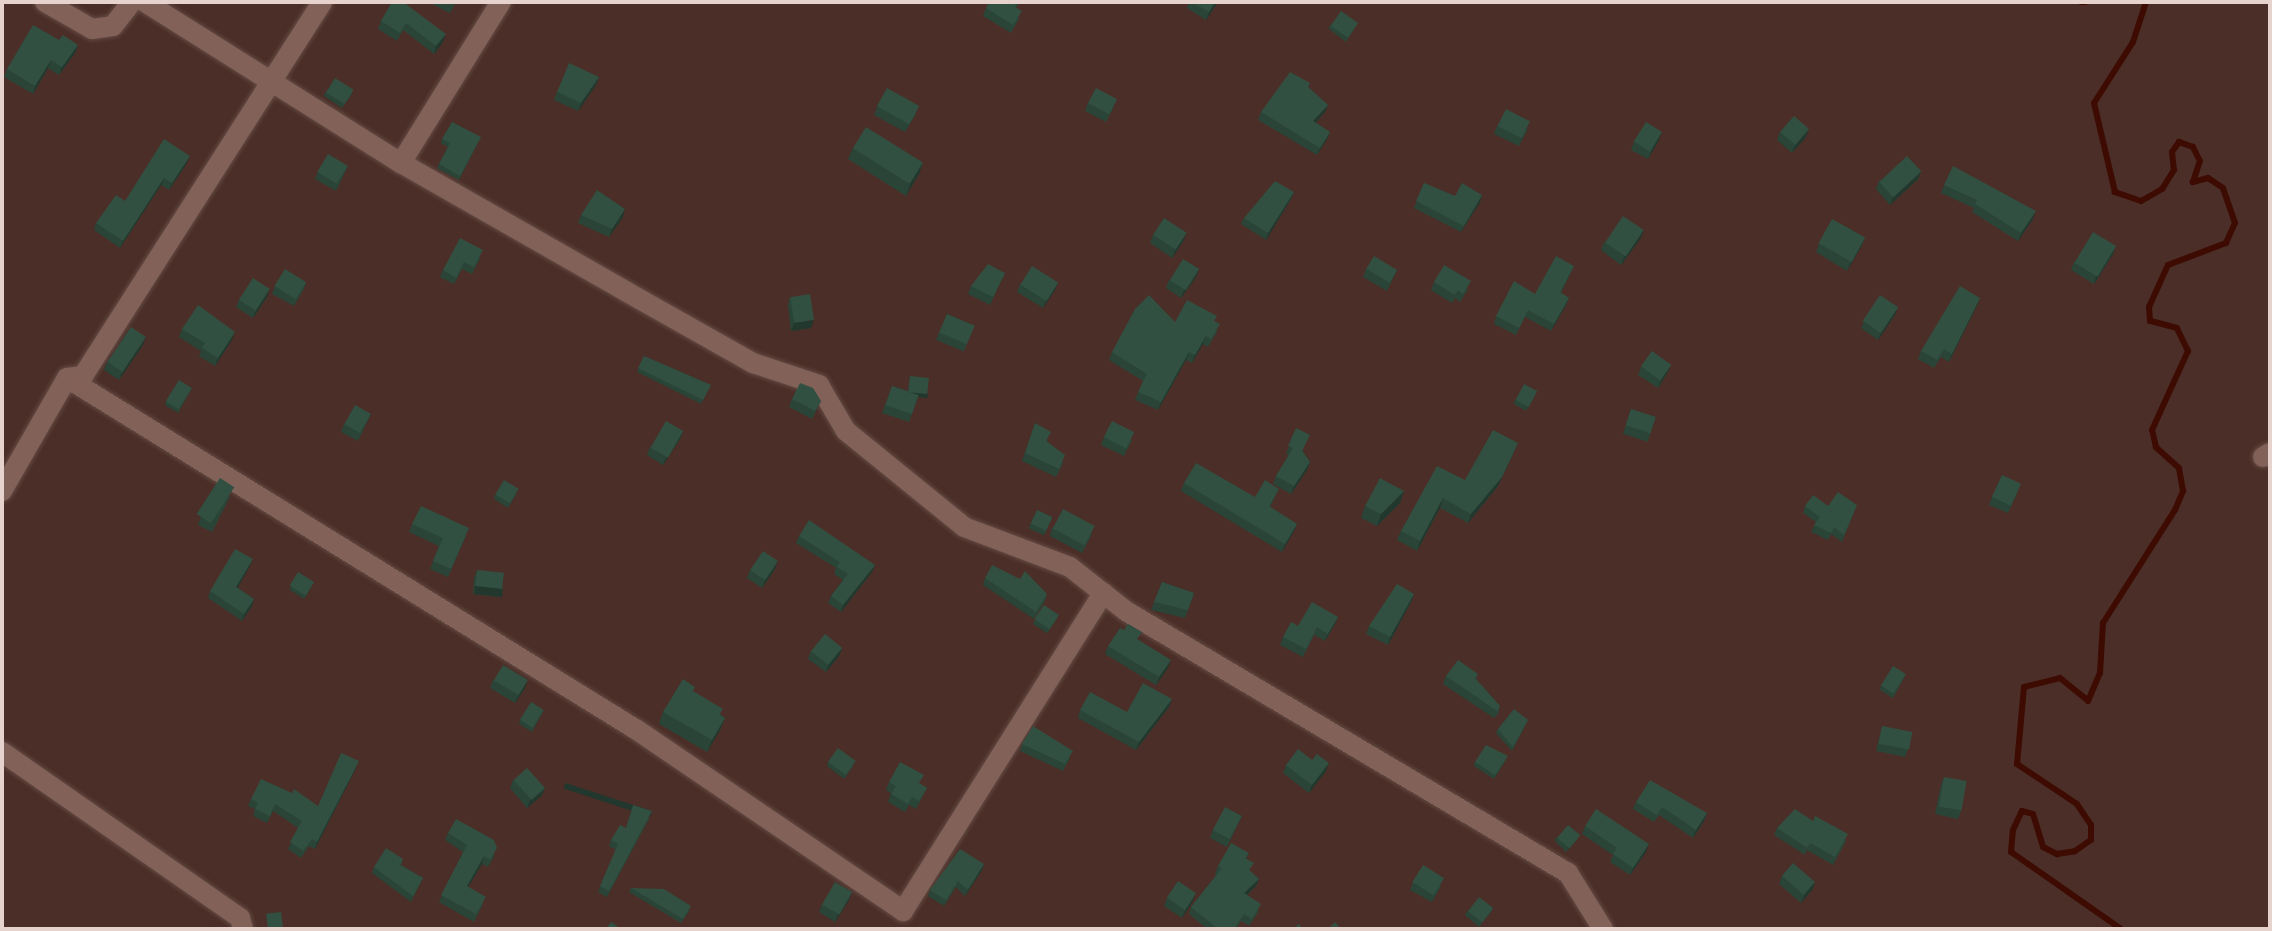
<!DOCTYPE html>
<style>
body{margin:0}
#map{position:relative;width:2272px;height:931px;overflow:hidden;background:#4b2e27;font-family:"Fira Sans Condensed",sans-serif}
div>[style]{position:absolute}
.stream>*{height:6px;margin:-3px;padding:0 3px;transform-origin:3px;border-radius:3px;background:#3d0b01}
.roads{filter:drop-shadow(0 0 2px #634b44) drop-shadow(0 0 2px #634b44)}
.minor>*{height:20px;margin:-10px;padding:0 10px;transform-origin:10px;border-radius:10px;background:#826159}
.wall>*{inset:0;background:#2a4538;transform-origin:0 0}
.shaded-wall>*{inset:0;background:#22382e;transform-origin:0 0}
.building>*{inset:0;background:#315041;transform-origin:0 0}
span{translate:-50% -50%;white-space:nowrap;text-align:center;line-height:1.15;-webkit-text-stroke:7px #271a17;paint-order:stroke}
.frame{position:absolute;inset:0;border:4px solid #e6d3ce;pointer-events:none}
</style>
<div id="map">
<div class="stream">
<i style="left:2081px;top:2px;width:4px"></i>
<i style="left:2121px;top:929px;width:134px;rotate:-145deg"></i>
<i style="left:2011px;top:852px;width:22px;rotate:-85deg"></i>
<i style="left:2013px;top:830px;width:21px;rotate:-65deg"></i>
<i style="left:2022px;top:811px;width:11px;rotate:15deg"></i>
<i style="left:2033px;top:814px;width:34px;rotate:73deg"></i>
<i style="left:2043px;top:847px;width:16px;rotate:27deg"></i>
<i style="left:2057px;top:854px;width:18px;rotate:-9deg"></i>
<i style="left:2075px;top:851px;width:19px;rotate:-35deg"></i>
<i style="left:2091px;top:840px;width:15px;rotate:-90deg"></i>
<i style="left:2091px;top:825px;width:25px;rotate:-124deg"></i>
<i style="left:2077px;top:804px;width:72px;rotate:-146.3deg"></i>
<i style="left:2017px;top:764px;width:77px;rotate:-84.8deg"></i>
<i style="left:2024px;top:687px;width:37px;rotate:-14deg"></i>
<i style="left:2060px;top:678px;width:36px;rotate:39deg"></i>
<i style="left:2088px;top:701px;width:30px;rotate:-67deg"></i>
<i style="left:2100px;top:673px;width:50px;rotate:-86.6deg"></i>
<i style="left:2103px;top:623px;width:134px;rotate:-57.5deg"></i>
<i style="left:2175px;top:510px;width:21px;rotate:-67deg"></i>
<i style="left:2183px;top:491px;width:23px;rotate:-100deg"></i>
<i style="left:2179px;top:468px;width:31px;rotate:-138deg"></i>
<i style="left:2156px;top:447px;width:17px;rotate:-103deg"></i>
<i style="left:2152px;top:430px;width:87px;rotate:-65.5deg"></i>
<i style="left:2188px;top:351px;width:25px;rotate:-116deg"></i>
<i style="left:2177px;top:328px;width:28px;rotate:-165deg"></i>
<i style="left:2150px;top:321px;width:14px;rotate:-94deg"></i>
<i style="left:2149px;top:307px;width:46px;rotate:-65.7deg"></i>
<i style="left:2168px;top:265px;width:62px;rotate:-20.8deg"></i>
<i style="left:2226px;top:243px;width:22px;rotate:-66deg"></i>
<i style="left:2235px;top:223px;width:37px;rotate:-109deg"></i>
<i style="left:2223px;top:188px;width:18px;rotate:-146deg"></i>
<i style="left:2208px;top:178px;width:16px;rotate:165deg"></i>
<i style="left:2193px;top:182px;width:22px;rotate:-72deg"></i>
<i style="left:2200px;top:161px;width:16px;rotate:-117deg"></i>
<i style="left:2193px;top:147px;width:15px;rotate:-160deg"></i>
<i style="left:2179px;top:142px;width:12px;rotate:125deg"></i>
<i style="left:2172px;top:152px;width:18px;rotate:84deg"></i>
<i style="left:2174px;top:170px;width:22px;rotate:122deg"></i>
<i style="left:2162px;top:189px;width:24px;rotate:150deg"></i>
<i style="left:2141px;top:201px;width:28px;rotate:-161deg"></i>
<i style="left:2115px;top:192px;width:91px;rotate:-103.3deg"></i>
<i style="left:2094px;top:103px;width:72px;rotate:-57.4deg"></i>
<i style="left:2133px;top:42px;width:42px;rotate:-72deg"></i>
</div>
<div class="roads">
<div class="minor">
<i style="left:45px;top:2px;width:54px;rotate:29.9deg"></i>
<i style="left:92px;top:29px;width:21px;rotate:-8deg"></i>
<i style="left:113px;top:26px;width:31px;rotate:-52deg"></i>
<i style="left:145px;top:2px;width:302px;rotate:32.2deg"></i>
<i style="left:401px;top:163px;width:260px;rotate:29.7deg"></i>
<i style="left:627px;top:292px;width:145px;rotate:29.4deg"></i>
<i style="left:753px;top:363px;width:70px;rotate:18.4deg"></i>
<i style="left:819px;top:385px;width:53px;rotate:59.6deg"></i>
<i style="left:846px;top:431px;width:152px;rotate:39.1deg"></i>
<i style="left:964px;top:527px;width:113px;rotate:20.7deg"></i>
<i style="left:1070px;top:567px;width:71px;rotate:38.2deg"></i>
<i style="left:1126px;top:611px;width:514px;rotate:30.66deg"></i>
<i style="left:1568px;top:873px;width:66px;rotate:58deg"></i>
<i style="left:401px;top:163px;width:190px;rotate:-58.2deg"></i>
<i style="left:67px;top:378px;width:670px;rotate:31.7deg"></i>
<i style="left:637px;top:730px;width:322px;rotate:34.2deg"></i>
<i style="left:903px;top:911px;width:376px;rotate:-57.8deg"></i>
<i style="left:2263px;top:457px;width:8px;rotate:-30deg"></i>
<i style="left:2px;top:491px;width:130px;rotate:-60.1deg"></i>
<i style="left:67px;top:378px;width:16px;rotate:-7deg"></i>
<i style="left:83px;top:376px;width:444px;rotate:-57.4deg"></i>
<i style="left:2px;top:752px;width:290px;rotate:34.9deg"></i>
<i style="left:240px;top:918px;width:11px;rotate:75deg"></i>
</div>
</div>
<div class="wall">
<i style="clip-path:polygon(392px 2px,443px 42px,434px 54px,403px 30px,397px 41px,378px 29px,381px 21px)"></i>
<i style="clip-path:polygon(430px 2px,456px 2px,450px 13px,430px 3px)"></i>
<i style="clip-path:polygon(1020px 2px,1016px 8px,1019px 19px,1011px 33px,983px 16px,986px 8px)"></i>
<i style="clip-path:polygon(1189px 2px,1218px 2px,1206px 20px,1187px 8px)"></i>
<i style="clip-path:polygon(1358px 23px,1346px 42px,1329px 29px,1330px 25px)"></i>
<i style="clip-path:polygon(78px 45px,75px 53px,59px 75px,48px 68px,33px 94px,4px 77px,7px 69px)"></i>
<i style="clip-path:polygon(599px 77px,596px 85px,578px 111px,554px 100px,557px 92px)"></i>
<i style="clip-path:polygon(1310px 83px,1308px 87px,1328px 105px,1325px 112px,1316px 123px,1330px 132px,1327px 139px,1317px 155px,1258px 120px,1261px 112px)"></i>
<i style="clip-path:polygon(325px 92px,352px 94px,342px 108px,324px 96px)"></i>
<i style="clip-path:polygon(1088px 103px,1114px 107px,1106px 122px,1085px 111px)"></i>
<i style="clip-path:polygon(877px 107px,916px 114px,905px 132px,874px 115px)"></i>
<i style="clip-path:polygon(1497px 126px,1528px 129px,1519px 146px,1494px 134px)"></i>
<i style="clip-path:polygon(1780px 132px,1806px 137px,1792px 153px,1777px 140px)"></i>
<i style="clip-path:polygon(481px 137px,459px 180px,437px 168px,448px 147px,441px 143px,442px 139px)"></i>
<i style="clip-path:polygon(1659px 140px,1648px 159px,1631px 150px,1634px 142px)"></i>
<i style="clip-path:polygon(853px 148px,923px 163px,919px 174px,906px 196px,848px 159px)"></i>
<i style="clip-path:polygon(187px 163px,169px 190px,161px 185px,120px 248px,94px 230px,96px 223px,125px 201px)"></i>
<i style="clip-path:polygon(348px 166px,336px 191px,315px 179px,318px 172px)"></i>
<i style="clip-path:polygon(1921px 171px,1918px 179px,1890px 205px,1876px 189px,1879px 181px)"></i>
<i style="clip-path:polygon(1424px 183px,1455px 196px,1482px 195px,1480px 202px,1461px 232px,1414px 208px)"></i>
<i style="clip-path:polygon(1944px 185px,2033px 219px,2018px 241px,1972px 212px,1974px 208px,1941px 193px)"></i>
<i style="clip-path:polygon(1294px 192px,1291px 199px,1266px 240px,1241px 224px,1244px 218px)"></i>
<i style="clip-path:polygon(581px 215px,623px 217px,609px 237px,578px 223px)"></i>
<i style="clip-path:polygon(1153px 235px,1184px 240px,1172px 258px,1150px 243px)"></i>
<i style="clip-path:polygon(1865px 237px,1862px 245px,1847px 271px,1816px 252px,1819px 244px)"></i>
<i style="clip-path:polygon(1641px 238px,1621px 265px,1601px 250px,1604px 242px)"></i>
<i style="clip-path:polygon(2116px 246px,2113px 254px,2094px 284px,2071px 270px,2074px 262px)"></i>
<i style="clip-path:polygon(481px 257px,472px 274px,462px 269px,454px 284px,440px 277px,443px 270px)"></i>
<i style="clip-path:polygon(1574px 266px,1561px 293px,1569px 298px,1566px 305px,1551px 331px,1525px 317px,1516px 335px,1494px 324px,1496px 316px,1535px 294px)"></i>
<i style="clip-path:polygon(1199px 269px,1196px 277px,1181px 298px,1166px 288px,1169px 280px)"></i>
<i style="clip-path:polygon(1366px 269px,1397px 270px,1387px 291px,1363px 277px)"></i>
<i style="clip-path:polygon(1005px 273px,990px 305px,968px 294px,971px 286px)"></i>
<i style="clip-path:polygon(306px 282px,304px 289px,294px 306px,272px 294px,275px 286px)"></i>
<i style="clip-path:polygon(1434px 282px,1468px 289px,1460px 302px,1455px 298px,1452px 303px,1431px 290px)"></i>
<i style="clip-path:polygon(1020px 284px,1055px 290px,1043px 308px,1017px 292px)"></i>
<i style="clip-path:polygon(267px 297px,253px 318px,236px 307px,239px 300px)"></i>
<i style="clip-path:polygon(790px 297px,811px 328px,791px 331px,788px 305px)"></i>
<i style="clip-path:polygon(1980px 298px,1949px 362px,1941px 357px,1934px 368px,1918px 359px,1921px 351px)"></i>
<i style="left:947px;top:314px;width:30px;height:28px;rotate:23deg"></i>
<i style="clip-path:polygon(1895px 315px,1878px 340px,1861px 328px,1864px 321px)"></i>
<i style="clip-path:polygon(1175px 322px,1215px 322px,1217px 332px,1208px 347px,1203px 344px,1192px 363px,1186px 360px,1158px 410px,1135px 400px,1143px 381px,1109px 360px,1112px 352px)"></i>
<i style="clip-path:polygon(182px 329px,232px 340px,215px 366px,199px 356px,201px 351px,179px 337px)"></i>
<i style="clip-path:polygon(143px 345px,119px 380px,104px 370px,107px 362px)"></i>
<i style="clip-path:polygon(644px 356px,711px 385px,701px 404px,637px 372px)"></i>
<i style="clip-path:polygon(1641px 367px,1668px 372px,1658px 388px,1638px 375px)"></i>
<i style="clip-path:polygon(910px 376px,926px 398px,918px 397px,909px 422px,882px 413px,892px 386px,908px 391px)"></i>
<i style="clip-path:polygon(192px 388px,178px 413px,165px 405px,166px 401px)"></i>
<i style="clip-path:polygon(1537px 391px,1526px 411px,1514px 404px,1515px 400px)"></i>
<i style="clip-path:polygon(792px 399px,821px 401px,812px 419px,789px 407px)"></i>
<i style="left:1631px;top:409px;width:26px;height:26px;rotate:18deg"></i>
<i style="clip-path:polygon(371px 414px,358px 441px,341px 432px,344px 424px)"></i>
<i style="clip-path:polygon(1035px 423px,1063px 463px,1056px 477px,1022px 461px)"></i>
<i style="clip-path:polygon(1296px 428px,1303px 451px,1310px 462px,1307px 470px,1291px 494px,1273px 484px,1276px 476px,1289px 455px,1286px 454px)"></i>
<i style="clip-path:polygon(683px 431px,680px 439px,663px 465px,647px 455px,650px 447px)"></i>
<i style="clip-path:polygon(1104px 437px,1132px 440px,1124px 456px,1101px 445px)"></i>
<i style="clip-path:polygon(1514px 452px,1498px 486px,1468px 523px,1440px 508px,1417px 551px,1397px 540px,1401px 531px,1465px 480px)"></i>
<i style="clip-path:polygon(1184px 483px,1255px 497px,1279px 489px,1270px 507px,1297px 524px,1294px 531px,1282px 552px,1181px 491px)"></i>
<i style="clip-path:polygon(1404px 491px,1400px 503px,1377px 526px,1361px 518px,1365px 506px)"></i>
<i style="clip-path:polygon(2018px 492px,2008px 513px,1989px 505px,1992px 497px)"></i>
<i style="clip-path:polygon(517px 493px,508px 508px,494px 499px,495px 495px)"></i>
<i style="clip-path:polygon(231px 495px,212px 532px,198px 525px,201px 517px)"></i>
<i style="clip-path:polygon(1857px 505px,1842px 542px,1831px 534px,1828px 540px,1811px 532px,1816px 522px,1803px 513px,1805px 506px)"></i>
<i style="left:1037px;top:510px;width:17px;height:20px;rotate:25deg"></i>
<i style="clip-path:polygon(412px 524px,466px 536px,448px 577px,430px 569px,439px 546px,409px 532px)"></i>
<i style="clip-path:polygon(1052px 528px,1092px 534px,1082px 553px,1050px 536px)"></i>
<i style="clip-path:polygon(799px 536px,875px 565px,872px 572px,841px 612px,828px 603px,831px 596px,843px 580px,834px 574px,836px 568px,796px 543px)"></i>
<i style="clip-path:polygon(250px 566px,237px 587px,254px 599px,252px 606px,242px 621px,208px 598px,210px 591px)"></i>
<i style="clip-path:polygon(775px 569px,762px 588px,747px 578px,750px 570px)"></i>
<i style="clip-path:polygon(477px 570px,503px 589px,500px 597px,473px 594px,474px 578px)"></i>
<i style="clip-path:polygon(985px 578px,1047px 594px,1045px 601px,1034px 619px,983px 585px)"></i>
<i style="clip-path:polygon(1162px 582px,1194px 593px,1185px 618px,1151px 610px)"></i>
<i style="clip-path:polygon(291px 586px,312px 586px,304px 599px,290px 590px)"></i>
<i style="clip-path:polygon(1414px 594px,1411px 602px,1388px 645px,1366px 634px,1369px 626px)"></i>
<i style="clip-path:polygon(1338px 617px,1335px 624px,1325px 641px,1314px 635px,1303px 657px,1280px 645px,1283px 637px,1298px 626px)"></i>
<i style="clip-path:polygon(1057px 619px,1047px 633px,1033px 624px,1035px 620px)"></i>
<i style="clip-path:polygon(1139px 640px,1168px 668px,1156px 685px,1105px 654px,1108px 646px)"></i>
<i style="clip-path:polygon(842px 648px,839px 656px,826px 672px,808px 659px,811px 651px)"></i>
<i style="clip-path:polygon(1478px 674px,1476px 679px,1500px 706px,1498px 714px,1494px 718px,1443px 684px,1446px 676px)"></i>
<i style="clip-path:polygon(1906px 674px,1893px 698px,1880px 690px,1881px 686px)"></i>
<i style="clip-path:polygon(493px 680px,525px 688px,515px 703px,490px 688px)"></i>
<i style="clip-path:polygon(694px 692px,725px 718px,720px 730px,707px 752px,659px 724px,663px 712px)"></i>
<i style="clip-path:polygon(1172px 699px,1169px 707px,1136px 750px,1078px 718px,1080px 710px,1127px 712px)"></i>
<i style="clip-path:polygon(544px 710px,532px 732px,519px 724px,520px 720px)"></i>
<i style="clip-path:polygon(1528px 720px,1526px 724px,1512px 751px,1496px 733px,1498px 729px)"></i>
<i style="clip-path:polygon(1882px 726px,1908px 749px,1905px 757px,1876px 751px)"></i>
<i style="clip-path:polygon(1022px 744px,1070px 758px,1063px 771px,1020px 751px)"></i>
<i style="clip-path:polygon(1312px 760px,1326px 771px,1309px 793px,1283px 773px,1286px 765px)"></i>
<i style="clip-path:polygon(1506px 760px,1494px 779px,1474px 766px,1475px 762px)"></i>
<i style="clip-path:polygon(828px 762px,854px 765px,844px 779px,827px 766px)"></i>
<i style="clip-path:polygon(356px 768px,315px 849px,309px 846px,301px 858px,288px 849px,298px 828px,273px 811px,267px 823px,253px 816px,255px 809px,248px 806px,251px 799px,318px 806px)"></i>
<i style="clip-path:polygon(1944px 777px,1961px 811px,1958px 819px,1935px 814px,1941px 785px)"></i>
<i style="clip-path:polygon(513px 780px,545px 788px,542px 795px,527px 808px,510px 788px)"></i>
<i style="clip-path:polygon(889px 782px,920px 784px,927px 788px,916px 809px,909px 805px,905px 812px,888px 802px,891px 793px,886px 790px)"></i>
<i style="clip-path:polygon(1636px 802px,1707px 813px,1704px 821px,1693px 838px,1659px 815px,1654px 822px,1633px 809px)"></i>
<i style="clip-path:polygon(1242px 816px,1227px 847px,1210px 838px,1213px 830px)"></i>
<i style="clip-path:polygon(650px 817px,607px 897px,598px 892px,616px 850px,609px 846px,611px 840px,626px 828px)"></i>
<i style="clip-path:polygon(1813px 821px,1846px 841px,1833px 865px,1807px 850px,1805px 855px,1774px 835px,1777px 828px)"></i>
<i style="clip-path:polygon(1585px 826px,1646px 852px,1630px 875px,1610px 862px,1613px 855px,1582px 834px)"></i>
<i style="clip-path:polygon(448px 833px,495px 855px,488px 867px,482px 864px,468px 887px,483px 904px,474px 922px,439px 902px,463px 852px,445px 840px)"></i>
<i style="clip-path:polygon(1556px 837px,1578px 839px,1566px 852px,1555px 841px)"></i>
<i style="clip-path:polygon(1249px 853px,1246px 859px,1250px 871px,1259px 879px,1256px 886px,1247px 895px,1259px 911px,1249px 926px,1241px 921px,1236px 929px,1207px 929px,1189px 914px,1191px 907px,1217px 874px,1215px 874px,1218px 866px)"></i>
<i style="clip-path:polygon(403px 859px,401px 865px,423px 878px,411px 902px,372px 873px,374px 867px)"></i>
<i style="clip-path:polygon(984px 864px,982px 870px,965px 896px,956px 887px,944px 906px,928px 896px,930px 890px)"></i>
<i style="clip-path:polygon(1782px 876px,1815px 882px,1812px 890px,1801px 903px,1779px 884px)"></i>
<i style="clip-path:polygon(1413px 882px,1441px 886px,1432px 902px,1410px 890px)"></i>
<i style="clip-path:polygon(631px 888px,690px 910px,681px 923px,629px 892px)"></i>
<i style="clip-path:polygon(1167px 898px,1193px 901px,1182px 918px,1164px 906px)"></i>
<i style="clip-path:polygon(849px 900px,835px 922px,819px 912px,822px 904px)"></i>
<i style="clip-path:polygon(1493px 908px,1491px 912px,1479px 927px,1465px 915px,1467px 911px)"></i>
</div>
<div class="shaded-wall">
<i style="clip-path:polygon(1215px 2px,1218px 2px,1206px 20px,1209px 12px)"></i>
<i style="clip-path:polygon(446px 34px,443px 42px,434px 54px,436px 46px)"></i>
<i style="clip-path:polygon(78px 45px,75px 53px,59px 75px,62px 67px)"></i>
<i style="clip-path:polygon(51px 60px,48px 68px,33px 94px,35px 86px)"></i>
<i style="clip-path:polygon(599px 77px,596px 85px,578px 111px,581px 103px)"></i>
<i style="clip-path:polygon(1328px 105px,1325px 112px,1310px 129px,1313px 121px)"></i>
<i style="clip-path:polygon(1809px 129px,1806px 137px,1792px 153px,1795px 145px)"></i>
<i style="clip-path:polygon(1330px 132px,1327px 139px,1317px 155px,1320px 148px)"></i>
<i style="clip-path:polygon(1662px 132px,1659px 140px,1648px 159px,1651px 151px)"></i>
<i style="clip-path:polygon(190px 156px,187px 163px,169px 190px,172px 183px)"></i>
<i style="clip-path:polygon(923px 163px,919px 174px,906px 196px,910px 184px)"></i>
<i style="clip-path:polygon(1921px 171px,1918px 179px,1890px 205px,1893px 197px)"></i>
<i style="clip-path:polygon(164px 178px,161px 185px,120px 248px,123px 241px)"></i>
<i style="clip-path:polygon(1294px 192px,1291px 199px,1266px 240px,1268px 233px)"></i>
<i style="clip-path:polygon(1482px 195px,1480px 202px,1461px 232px,1464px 226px)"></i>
<i style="clip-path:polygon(625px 209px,623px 217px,609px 237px,612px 229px)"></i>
<i style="clip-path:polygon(2036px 211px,2033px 219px,2018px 241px,2021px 233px)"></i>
<i style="clip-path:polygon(1644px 230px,1641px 238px,1621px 265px,1624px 257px)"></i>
<i style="clip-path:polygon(1187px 233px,1184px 240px,1172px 258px,1175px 250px)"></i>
<i style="clip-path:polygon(1865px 237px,1862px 245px,1847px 271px,1850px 264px)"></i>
<i style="clip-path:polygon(2116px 246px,2113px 254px,2094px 284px,2096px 276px)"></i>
<i style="clip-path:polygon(1199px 269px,1196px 277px,1181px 298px,1184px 290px)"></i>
<i style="clip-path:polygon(1058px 282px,1055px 290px,1043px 308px,1046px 300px)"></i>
<i style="clip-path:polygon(270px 289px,267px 297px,253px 318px,256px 310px)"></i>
<i style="clip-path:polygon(1569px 298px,1566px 305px,1551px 331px,1554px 324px)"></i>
<i style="clip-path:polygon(1980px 298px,1977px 306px,1949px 362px,1952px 354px)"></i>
<i style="clip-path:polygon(1898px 307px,1895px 315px,1878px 340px,1881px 332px)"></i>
<i style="clip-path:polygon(814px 320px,811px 328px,791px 331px,794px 323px)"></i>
<i style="clip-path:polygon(235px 332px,232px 340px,215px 366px,218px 358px)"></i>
<i style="clip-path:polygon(1206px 336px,1203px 344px,1192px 363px,1195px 355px)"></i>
<i style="clip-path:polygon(146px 337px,143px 345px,119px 380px,122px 372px)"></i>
<i style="clip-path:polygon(1189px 352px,1186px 360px,1158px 410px,1161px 402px)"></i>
<i style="clip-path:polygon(1671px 365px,1668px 372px,1658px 388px,1661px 380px)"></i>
<i style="left:908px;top:392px;width:20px;height:4px;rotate:6deg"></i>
<i style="clip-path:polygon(683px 431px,680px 439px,663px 465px,666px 457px)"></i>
<i style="clip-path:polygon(1518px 443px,1498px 486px,1468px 523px,1471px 514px)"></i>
<i style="clip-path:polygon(1310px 462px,1307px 470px,1291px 494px,1294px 486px)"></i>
<i style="clip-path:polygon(1404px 491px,1400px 503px,1377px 526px,1381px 514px)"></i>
<i style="clip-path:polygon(1443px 498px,1440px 508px,1417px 551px,1420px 541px)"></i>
<i style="clip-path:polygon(1297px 524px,1294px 531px,1282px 552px,1285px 544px)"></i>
<i style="clip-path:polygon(253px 559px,250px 566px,234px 594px,236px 587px)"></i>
<i style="clip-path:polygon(778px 561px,775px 569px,762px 588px,765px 580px)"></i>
<i style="clip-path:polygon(875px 565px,872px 572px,841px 612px,843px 605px)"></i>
<i style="left:475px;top:586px;width:28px;height:8px;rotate:6deg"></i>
<i style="clip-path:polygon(1414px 594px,1411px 602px,1388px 645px,1390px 637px)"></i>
<i style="clip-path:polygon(254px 599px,252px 606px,242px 621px,244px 614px)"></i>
<i style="clip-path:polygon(1338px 617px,1335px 624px,1325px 641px,1328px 634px)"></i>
<i style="clip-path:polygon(842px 648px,839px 656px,826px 672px,828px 665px)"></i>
<i style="clip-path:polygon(1171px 660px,1168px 668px,1156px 685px,1159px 677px)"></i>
<i style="clip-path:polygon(528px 680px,525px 688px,515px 703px,518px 696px)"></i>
<i style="clip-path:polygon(1172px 699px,1169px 707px,1136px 750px,1139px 742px)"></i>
<i style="clip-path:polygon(725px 718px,720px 730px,707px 752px,712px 740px)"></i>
<i style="clip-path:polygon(359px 761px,356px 768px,315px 849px,317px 842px)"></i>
<i style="clip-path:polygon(1329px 763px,1326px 771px,1309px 793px,1312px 785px)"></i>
<i style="clip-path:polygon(545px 788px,542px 795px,527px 808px,530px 800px)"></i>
<i style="left:652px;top:811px;width:6px;height:91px;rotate:108deg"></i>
<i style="clip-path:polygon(1707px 813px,1704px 821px,1693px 838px,1696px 830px)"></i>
<i style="clip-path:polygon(1649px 844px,1646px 852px,1630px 875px,1633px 868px)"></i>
<i style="clip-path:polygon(484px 856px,482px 864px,464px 894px,467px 886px)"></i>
<i style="clip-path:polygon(984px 864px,982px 870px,965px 896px,968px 890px)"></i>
<i style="clip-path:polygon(1259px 879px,1256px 886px,1242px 900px,1244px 893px)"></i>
<i style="clip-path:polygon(1815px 882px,1812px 890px,1801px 903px,1804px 895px)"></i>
<i style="clip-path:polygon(852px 892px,849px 900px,835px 922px,838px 914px)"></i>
<i style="clip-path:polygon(1196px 893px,1193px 901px,1182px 918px,1185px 910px)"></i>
</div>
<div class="building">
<i style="clip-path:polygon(392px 2px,403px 2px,446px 34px,436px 46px,406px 23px,400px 33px,381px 21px)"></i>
<i style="clip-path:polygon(989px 2px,1018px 2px,1015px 7px,1022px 11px,1013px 25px,986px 8px)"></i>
<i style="clip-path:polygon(1192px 2px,1215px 2px,1209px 12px)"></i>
<i style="left:1341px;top:11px;width:21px;height:18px;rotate:35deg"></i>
<i style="clip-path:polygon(33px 25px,59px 40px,63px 35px,78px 45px,62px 67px,51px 60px,35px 86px,7px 69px)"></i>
<i style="clip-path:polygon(569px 63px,599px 77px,581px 103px,557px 92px)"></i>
<i style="clip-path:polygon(1290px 72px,1310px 83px,1308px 87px,1328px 105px,1313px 121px,1330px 132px,1320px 148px,1261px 112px)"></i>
<i style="left:335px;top:78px;width:22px;height:17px;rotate:32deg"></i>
<i style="left:887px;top:88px;width:37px;height:21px;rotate:29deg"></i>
<i style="left:1096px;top:88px;width:24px;height:17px;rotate:28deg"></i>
<i style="left:1506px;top:109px;width:27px;height:19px;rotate:27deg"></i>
<i style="left:1794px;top:116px;width:20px;height:21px;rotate:41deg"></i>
<i style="clip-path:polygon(452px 122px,481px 137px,460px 176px,439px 164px,450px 143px,442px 139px)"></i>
<i style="left:1646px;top:122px;width:19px;height:23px;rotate:32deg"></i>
<i style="left:866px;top:127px;width:67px;height:25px;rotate:32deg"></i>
<i style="clip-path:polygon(164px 139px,190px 156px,172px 183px,164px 178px,123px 241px,96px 223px,116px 195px,125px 201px)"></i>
<i style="left:328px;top:154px;width:23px;height:21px;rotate:31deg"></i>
<i style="left:1907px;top:156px;width:21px;height:38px;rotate:47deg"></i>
<i style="clip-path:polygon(1953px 166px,2036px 211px,2021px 233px,1975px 204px,1977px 200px,1944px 185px)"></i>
<i style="clip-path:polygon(1275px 181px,1294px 192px,1268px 233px,1244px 218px)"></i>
<i style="clip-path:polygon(1424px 183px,1455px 196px,1462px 183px,1482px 195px,1464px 226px,1416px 201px)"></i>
<i style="clip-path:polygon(597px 190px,625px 209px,612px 229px,581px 215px)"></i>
<i style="left:1623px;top:216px;width:25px;height:32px;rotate:34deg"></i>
<i style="left:1164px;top:218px;width:27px;height:20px;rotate:33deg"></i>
<i style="left:1832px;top:219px;width:38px;height:28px;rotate:29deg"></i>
<i style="left:2093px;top:232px;width:27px;height:36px;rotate:31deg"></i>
<i style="clip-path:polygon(460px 238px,483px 250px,474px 267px,464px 262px,456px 278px,443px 270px)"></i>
<i style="left:1374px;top:256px;width:27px;height:15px;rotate:31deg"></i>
<i style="clip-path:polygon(1556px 256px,1574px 266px,1560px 292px,1569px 298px,1554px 324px,1528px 310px,1519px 328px,1496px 316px,1514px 281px,1535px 294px)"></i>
<i style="left:1183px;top:259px;width:19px;height:25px;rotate:32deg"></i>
<i style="clip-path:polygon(988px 264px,1005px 273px,993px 297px,971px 286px)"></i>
<i style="clip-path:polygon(1444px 265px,1471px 281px,1463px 294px,1458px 290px,1455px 295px,1434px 282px)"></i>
<i style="left:1032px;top:266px;width:31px;height:22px;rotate:32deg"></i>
<i style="left:285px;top:269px;width:25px;height:20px;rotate:32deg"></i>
<i style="left:253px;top:278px;width:20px;height:26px;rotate:33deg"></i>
<i style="clip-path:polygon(1960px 286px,1980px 298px,1952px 354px,1944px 349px,1937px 360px,1921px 351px)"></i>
<i style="left:810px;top:294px;width:26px;height:20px;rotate:81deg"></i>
<i style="clip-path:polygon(1149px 295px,1175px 322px,1187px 300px,1217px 316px,1214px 321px,1220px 324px,1211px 339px,1206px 336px,1195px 355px,1189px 352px,1161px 402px,1138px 392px,1147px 374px,1112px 352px,1135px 309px)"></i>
<i style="left:1880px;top:295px;width:22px;height:31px;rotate:34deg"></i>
<i style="clip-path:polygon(198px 305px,235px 332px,218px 358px,202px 348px,205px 343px,182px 329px)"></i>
<i style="left:947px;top:314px;width:30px;height:20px;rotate:23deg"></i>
<i style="left:131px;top:327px;width:18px;height:42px;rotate:34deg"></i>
<i style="left:1652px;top:351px;width:24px;height:19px;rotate:36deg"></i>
<i style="clip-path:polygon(644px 356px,711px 385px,703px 400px,638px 368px)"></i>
<i style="left:910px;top:376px;width:19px;height:16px;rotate:6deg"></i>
<i style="left:179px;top:380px;width:15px;height:25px;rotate:32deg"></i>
<i style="clip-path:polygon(800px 383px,813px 388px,821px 401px,815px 411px,792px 399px)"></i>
<i style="left:1524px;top:384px;width:15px;height:18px;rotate:28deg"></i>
<i style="left:892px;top:386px;width:28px;height:20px;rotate:19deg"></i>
<i style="left:355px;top:405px;width:18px;height:22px;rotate:29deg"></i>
<i style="left:1631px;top:409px;width:26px;height:17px;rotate:18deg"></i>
<i style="left:666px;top:421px;width:20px;height:31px;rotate:30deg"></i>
<i style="left:1112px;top:421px;width:25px;height:18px;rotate:27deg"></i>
<i style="clip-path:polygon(1035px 423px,1051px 432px,1046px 441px,1065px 455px,1059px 469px,1025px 453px)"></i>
<i style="clip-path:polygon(1296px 428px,1310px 435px,1302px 451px,1310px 462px,1294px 486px,1276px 476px,1293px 448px,1288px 446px)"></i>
<i style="clip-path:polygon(1493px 430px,1518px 443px,1502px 477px,1471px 514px,1443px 498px,1420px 541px,1401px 531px,1437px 466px,1465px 480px)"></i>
<i style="clip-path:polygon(1196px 463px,1255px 497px,1265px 480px,1279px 489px,1269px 506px,1297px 524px,1285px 544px,1184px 483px)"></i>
<i style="left:2002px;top:475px;width:21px;height:24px;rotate:25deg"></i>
<i style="left:220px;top:478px;width:17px;height:43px;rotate:33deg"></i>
<i style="clip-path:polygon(1380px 478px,1404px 491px,1381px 514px,1365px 506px)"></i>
<i style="left:504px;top:480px;width:17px;height:17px;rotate:31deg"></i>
<i style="clip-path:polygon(1838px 492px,1857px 505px,1844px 535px,1834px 527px,1831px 533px,1814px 525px,1820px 517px,1805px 506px,1813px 495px,1828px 506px)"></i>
<i style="clip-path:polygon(421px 506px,469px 528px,451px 569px,433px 561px,443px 538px,412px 524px)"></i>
<i style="left:1063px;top:509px;width:36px;height:22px;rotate:28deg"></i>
<i style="left:1037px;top:510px;width:17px;height:15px;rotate:25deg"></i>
<i style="clip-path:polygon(809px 520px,875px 565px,843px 605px,831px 596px,848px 574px,837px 567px,840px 562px,799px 536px)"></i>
<i style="clip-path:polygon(235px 549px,253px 559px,236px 587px,254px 599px,244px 614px,210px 591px)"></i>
<i style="left:763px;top:551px;width:18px;height:23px;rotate:34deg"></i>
<i style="clip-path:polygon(992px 565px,1020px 579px,1025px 571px,1047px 594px,1036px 612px,985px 578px)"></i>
<i style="left:477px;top:570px;width:27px;height:16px;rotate:6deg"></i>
<i style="left:298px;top:572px;width:19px;height:16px;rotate:32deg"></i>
<i style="clip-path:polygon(1162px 582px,1194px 593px,1188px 610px,1154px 602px)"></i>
<i style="clip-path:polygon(1397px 584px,1414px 594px,1390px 637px,1369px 626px)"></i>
<i style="clip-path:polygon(1312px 602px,1338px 617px,1328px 634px,1317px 627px,1306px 649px,1283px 637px,1291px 622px,1298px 626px)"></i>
<i style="left:1044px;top:605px;width:18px;height:17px;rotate:34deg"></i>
<i style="clip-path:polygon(1128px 624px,1142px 632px,1137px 639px,1171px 660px,1159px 677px,1108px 646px,1120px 628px,1124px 630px)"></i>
<i style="left:825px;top:634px;width:22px;height:22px;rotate:39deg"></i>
<i style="clip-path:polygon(1458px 660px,1478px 674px,1475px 678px,1500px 706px,1497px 711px,1446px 676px)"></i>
<i style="left:503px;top:665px;width:29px;height:18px;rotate:31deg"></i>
<i style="left:1893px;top:666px;width:15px;height:23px;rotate:32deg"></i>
<i style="clip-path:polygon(683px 679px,695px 687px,693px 691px,723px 709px,719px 715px,725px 718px,712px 740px,663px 712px)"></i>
<i style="clip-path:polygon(1143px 683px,1172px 699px,1139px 742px,1080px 710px,1090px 692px,1127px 712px)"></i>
<i style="left:531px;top:702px;width:15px;height:21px;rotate:32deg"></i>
<i style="clip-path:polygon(1514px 709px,1528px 720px,1513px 747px,1498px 729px)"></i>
<i style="clip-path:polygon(1033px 726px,1073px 751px,1065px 764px,1022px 744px)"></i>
<i style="left:1882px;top:726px;width:31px;height:18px;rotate:11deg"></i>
<i style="clip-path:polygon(1486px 745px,1508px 756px,1495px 775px,1475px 762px)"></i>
<i style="left:838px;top:748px;width:22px;height:17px;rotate:36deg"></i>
<i style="clip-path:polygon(1298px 749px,1312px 760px,1317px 754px,1329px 763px,1312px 785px,1286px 765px)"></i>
<i style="clip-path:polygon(341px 753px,359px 761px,317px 842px,312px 839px,303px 851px,290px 842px,302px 821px,275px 804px,270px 816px,255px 809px,258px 803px,251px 799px,261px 779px,292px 793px,294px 789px,318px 806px)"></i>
<i style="clip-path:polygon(900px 762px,924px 775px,919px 783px,927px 788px,919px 801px,912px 797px,908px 804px,891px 794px,896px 786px,889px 782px)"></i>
<i style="left:527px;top:768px;width:27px;height:18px;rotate:48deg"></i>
<i style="left:1944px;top:777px;width:23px;height:30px;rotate:10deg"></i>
<i style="clip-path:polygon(1650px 780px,1707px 813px,1696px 830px,1662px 807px,1657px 815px,1636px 802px)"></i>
<i style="clip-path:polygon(633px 805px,652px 811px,609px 891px,600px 886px,618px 844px,611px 840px,620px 825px,626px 828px)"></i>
<i style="left:1225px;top:807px;width:19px;height:26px;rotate:28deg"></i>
<i style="clip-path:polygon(1596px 809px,1649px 844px,1633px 868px,1613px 854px,1617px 848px,1585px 826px)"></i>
<i style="clip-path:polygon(1795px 809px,1813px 821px,1815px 816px,1848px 834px,1835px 857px,1810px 843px,1807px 848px,1777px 828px)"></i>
<i style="clip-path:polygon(456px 819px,494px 840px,497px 848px,490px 860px,484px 856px,467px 886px,486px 897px,476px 914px,441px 895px,467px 845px,448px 833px)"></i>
<i style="left:1568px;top:825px;width:16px;height:17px;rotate:40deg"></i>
<i style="clip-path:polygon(1231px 843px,1249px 853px,1245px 858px,1254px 863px,1249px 870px,1259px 879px,1244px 893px,1261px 904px,1252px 919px,1244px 914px,1234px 929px,1218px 929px,1191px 907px,1222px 868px,1218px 866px)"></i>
<i style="clip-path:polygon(386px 848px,403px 859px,400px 865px,423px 878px,413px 896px,374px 867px)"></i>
<i style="clip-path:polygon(960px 849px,984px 864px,968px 890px,958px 881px,946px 900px,930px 890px)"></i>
<i style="left:1793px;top:863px;width:29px;height:17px;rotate:41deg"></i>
<i style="left:1423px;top:865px;width:25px;height:20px;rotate:32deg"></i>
<i style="left:1178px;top:881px;width:22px;height:20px;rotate:34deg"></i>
<i style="left:835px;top:882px;width:20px;height:26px;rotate:30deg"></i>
<i style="clip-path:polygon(631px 888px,664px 889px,691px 906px,683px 919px)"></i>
<i style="left:1479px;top:897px;width:18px;height:18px;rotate:38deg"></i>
<i style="left:281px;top:912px;width:17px;height:15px;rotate:83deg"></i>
<i style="clip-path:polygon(611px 922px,621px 929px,606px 929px)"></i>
<i style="clip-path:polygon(1335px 922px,1341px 929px,1328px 929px)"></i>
<i style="clip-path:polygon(1299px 924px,1303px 929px,1293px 929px)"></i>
</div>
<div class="frame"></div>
</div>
